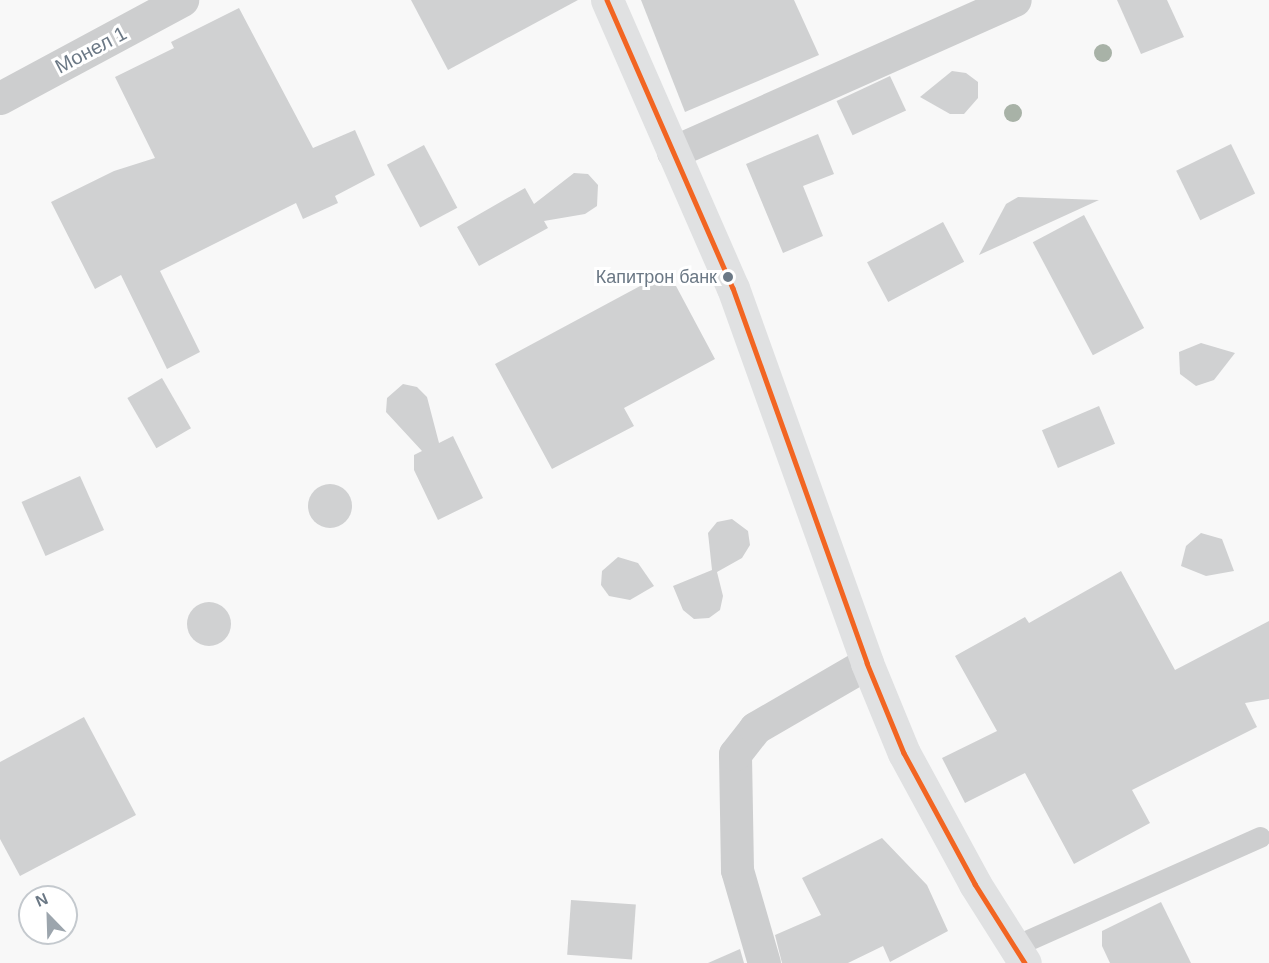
<!DOCTYPE html>
<meta charset="utf-8">
<style>
body{margin:0}
#map{position:relative;width:1269px;height:963px;overflow:hidden;background:#f8f8f8;font-family:Helvetica,sans-serif}
div>[style]{position:absolute}
.building>*{inset:0;background:#d0d1d2;transform-origin:0 0}
.round{border-radius:50%}
.lane>*{height:21px;margin:-10.5px;padding:0 10.5px;transform-origin:10.5px;border-radius:10.5px;background:#cdcecf}
.street>*{height:33px;margin:-16.5px;padding:0 16.5px;transform-origin:16.5px;border-radius:16.5px;background:#cdcecf}
.secondary>*{height:33px;margin:-16.5px;padding:0 16.5px;transform-origin:16.5px;border-radius:16.5px;background:#e0e1e2}
.bus-1>*{height:4.5px;margin:-2.25px;padding:0 2.25px;transform-origin:2.25px;border-radius:2.25px;background:#f26522}
.trees>*{width:18px;height:18px;margin:-9px;border-radius:50%;background:#a8b2a7}
.dots>*{width:16px;height:16px;translate:-50% -50%;box-sizing:border-box;border:3px solid #fff;border-radius:50%}
span{translate:-50% -50%;white-space:nowrap;text-align:center;line-height:1.15;-webkit-text-stroke:6px #fff;paint-order:stroke}
.bus-label{font-size:18px;color:#6b7885}
.right{translate:-100% -50%;text-align:right}
.street-label{font-size:20px;color:#6b7885}
.north{position:absolute;left:18px;top:885px;width:60px;height:60px;box-sizing:border-box;background:#fff;border:2px solid #c4c9ce;border-radius:50%;rotate:337deg;font-size:16px;font-weight:700;line-height:24px;text-align:center;color:#6b7885}
.north::after{content:'';display:block;margin:auto;width:21px;height:27px;background:#9ca5ad;clip-path:polygon(50% 0,100% 100%,50% 72%,0 100%)}
</style>
<div id="map">
<div class="building">
<i style="clip-path:polygon(411px 0,578px 0,448px 70px)"></i>
<i style="clip-path:polygon(641px 0,794px 0,819px 55px,685px 112px)"></i>
<i style="clip-path:polygon(1117px 0,1167px 0,1184px 37px,1141px 54px)"></i>
<i style="clip-path:polygon(239px 8px,313px 148px,355px 130px,375px 175px,335px 196px,338px 203px,303px 219px,296px 203px,160px 271px,200px 352px,167px 369px,121px 275px,95px 289px,51px 202px,114px 171px,155px 158px,115px 77px,174px 48px,171px 42px)"></i>
<i style="clip-path:polygon(952px 71px,966px 73px,978px 82px,978px 98px,964px 114px,950px 114px,920px 97px)"></i>
<i style="left:890px;top:76px;width:38px;height:59px;rotate:65deg"></i>
<i style="clip-path:polygon(818px 134px,834px 174px,803px 186px,823px 236px,783px 253px,746px 164px)"></i>
<i style="left:1231px;top:144px;width:55px;height:61px;rotate:64deg"></i>
<i style="left:424px;top:145px;width:71px;height:42px;rotate:62deg"></i>
<i style="clip-path:polygon(574px 173px,588px 174px,598px 185px,597px 206px,585px 214px,544px 221px,548px 228px,479px 266px,457px 227px,525px 188px,534px 204px)"></i>
<i style="clip-path:polygon(1018px 197px,1099px 200px,979px 255px,1006px 204px)"></i>
<i style="left:1084px;top:215px;width:128px;height:58px;rotate:62deg"></i>
<i style="left:943px;top:222px;width:45px;height:86px;rotate:62deg"></i>
<i style="clip-path:polygon(668px 271px,715px 359px,624px 408px,634px 426px,552px 469px,495px 364px)"></i>
<i style="clip-path:polygon(1201px 343px,1235px 353px,1214px 380px,1196px 386px,1180px 374px,1179px 352px)"></i>
<i style="left:162px;top:378px;width:58px;height:40px;rotate:60deg"></i>
<i style="clip-path:polygon(403px 384px,417px 387px,427px 397px,439px 443px,453px 436px,483px 498px,438px 520px,414px 470px,414px 455px,422px 451px,386px 412px,387px 398px)"></i>
<i style="left:1099px;top:406px;width:41px;height:62px;rotate:67deg"></i>
<i style="left:80px;top:476px;width:59px;height:64px;rotate:66deg"></i>
<i class="round" style="left:308px;top:484px;width:44px;height:44px"></i>
<i style="clip-path:polygon(732px 519px,748px 531px,750px 545px,742px 558px,717px 572px,723px 596px,720px 610px,709px 618px,694px 619px,683px 610px,673px 586px,712px 570px,708px 533px,717px 522px)"></i>
<i style="clip-path:polygon(1201px 533px,1222px 539px,1234px 571px,1206px 576px,1181px 566px,1186px 546px)"></i>
<i style="clip-path:polygon(618px 557px,638px 563px,654px 586px,630px 600px,609px 596px,601px 585px,602px 571px)"></i>
<i style="clip-path:polygon(1121px 571px,1175px 670px,1269px 621px,1269px 699px,1245px 703px,1257px 727px,1132px 790px,1150px 823px,1074px 864px,1025px 773px,965px 803px,942px 758px,997px 731px,955px 656px,1025px 617px,1029px 623px)"></i>
<i class="round" style="left:187px;top:602px;width:44px;height:44px"></i>
<i style="clip-path:polygon(84px 717px,136px 815px,20px 876px,0 839px,0 762px)"></i>
<i style="clip-path:polygon(882px 838px,927px 885px,948px 931px,890px 962px,883px 946px,848px 963px,782px 963px,775px 935px,821px 915px,802px 878px)"></i>
<i style="left:571px;top:900px;width:65px;height:55px;rotate:4deg"></i>
<i style="clip-path:polygon(1161px 902px,1191px 963px,1110px 963px,1102px 946px,1102px 931px)"></i>
<i style="clip-path:polygon(740px 949px,744px 963px,708px 963px)"></i>
</div>
<div class="lane">
<i style="left:1015px;top:946px;width:268px;rotate:-24deg"></i>
</div>
<div class="street">
<i style="left:0;top:98px;width:207px;rotate:-28.3deg"></i>
<i style="left:673px;top:152px;width:374px;rotate:-24deg"></i>
<i style="left:764px;top:963px;width:97px;rotate:-106.2deg"></i>
<i style="left:737px;top:870px;width:116px;rotate:-91deg"></i>
<i style="left:735px;top:754px;width:33px;rotate:-52deg"></i>
<i style="left:755px;top:728px;width:129px;rotate:-30.1deg"></i>
</div>
<div class="secondary">
<i style="left:607px;top:0;width:314px;rotate:66.4deg"></i>
<i style="left:733px;top:288px;width:398px;rotate:70.3deg"></i>
<i style="left:867px;top:663px;width:97px;rotate:67.7deg"></i>
<i style="left:904px;top:753px;width:149px;rotate:61.5deg"></i>
<i style="left:975px;top:884px;width:93px;rotate:57.7deg"></i>
</div>
<div class="bus-1">
<i style="left:607px;top:0;width:314px;rotate:66.4deg"></i>
<i style="left:733px;top:288px;width:398px;rotate:70.3deg"></i>
<i style="left:867px;top:663px;width:97px;rotate:67.7deg"></i>
<i style="left:904px;top:753px;width:149px;rotate:61.5deg"></i>
<i style="left:975px;top:884px;width:93px;rotate:57.7deg"></i>
</div>
<div class="trees">
<i style="left:1103px;top:53px"></i>
<i style="left:1013px;top:113px"></i>
</div>
<div class="dots">
<i style="left:728px;top:277px;background:#6b7885"></i>
</div>
<div class="bus-label">
<span class="right" style="left:717px;top:277px">Капитрон банк</span>
</div>
<div class="street-label">
<span style="left:91px;top:50px;rotate:-28deg">Монел 1</span>
</div>
<div class="north">N</div>
</div>
